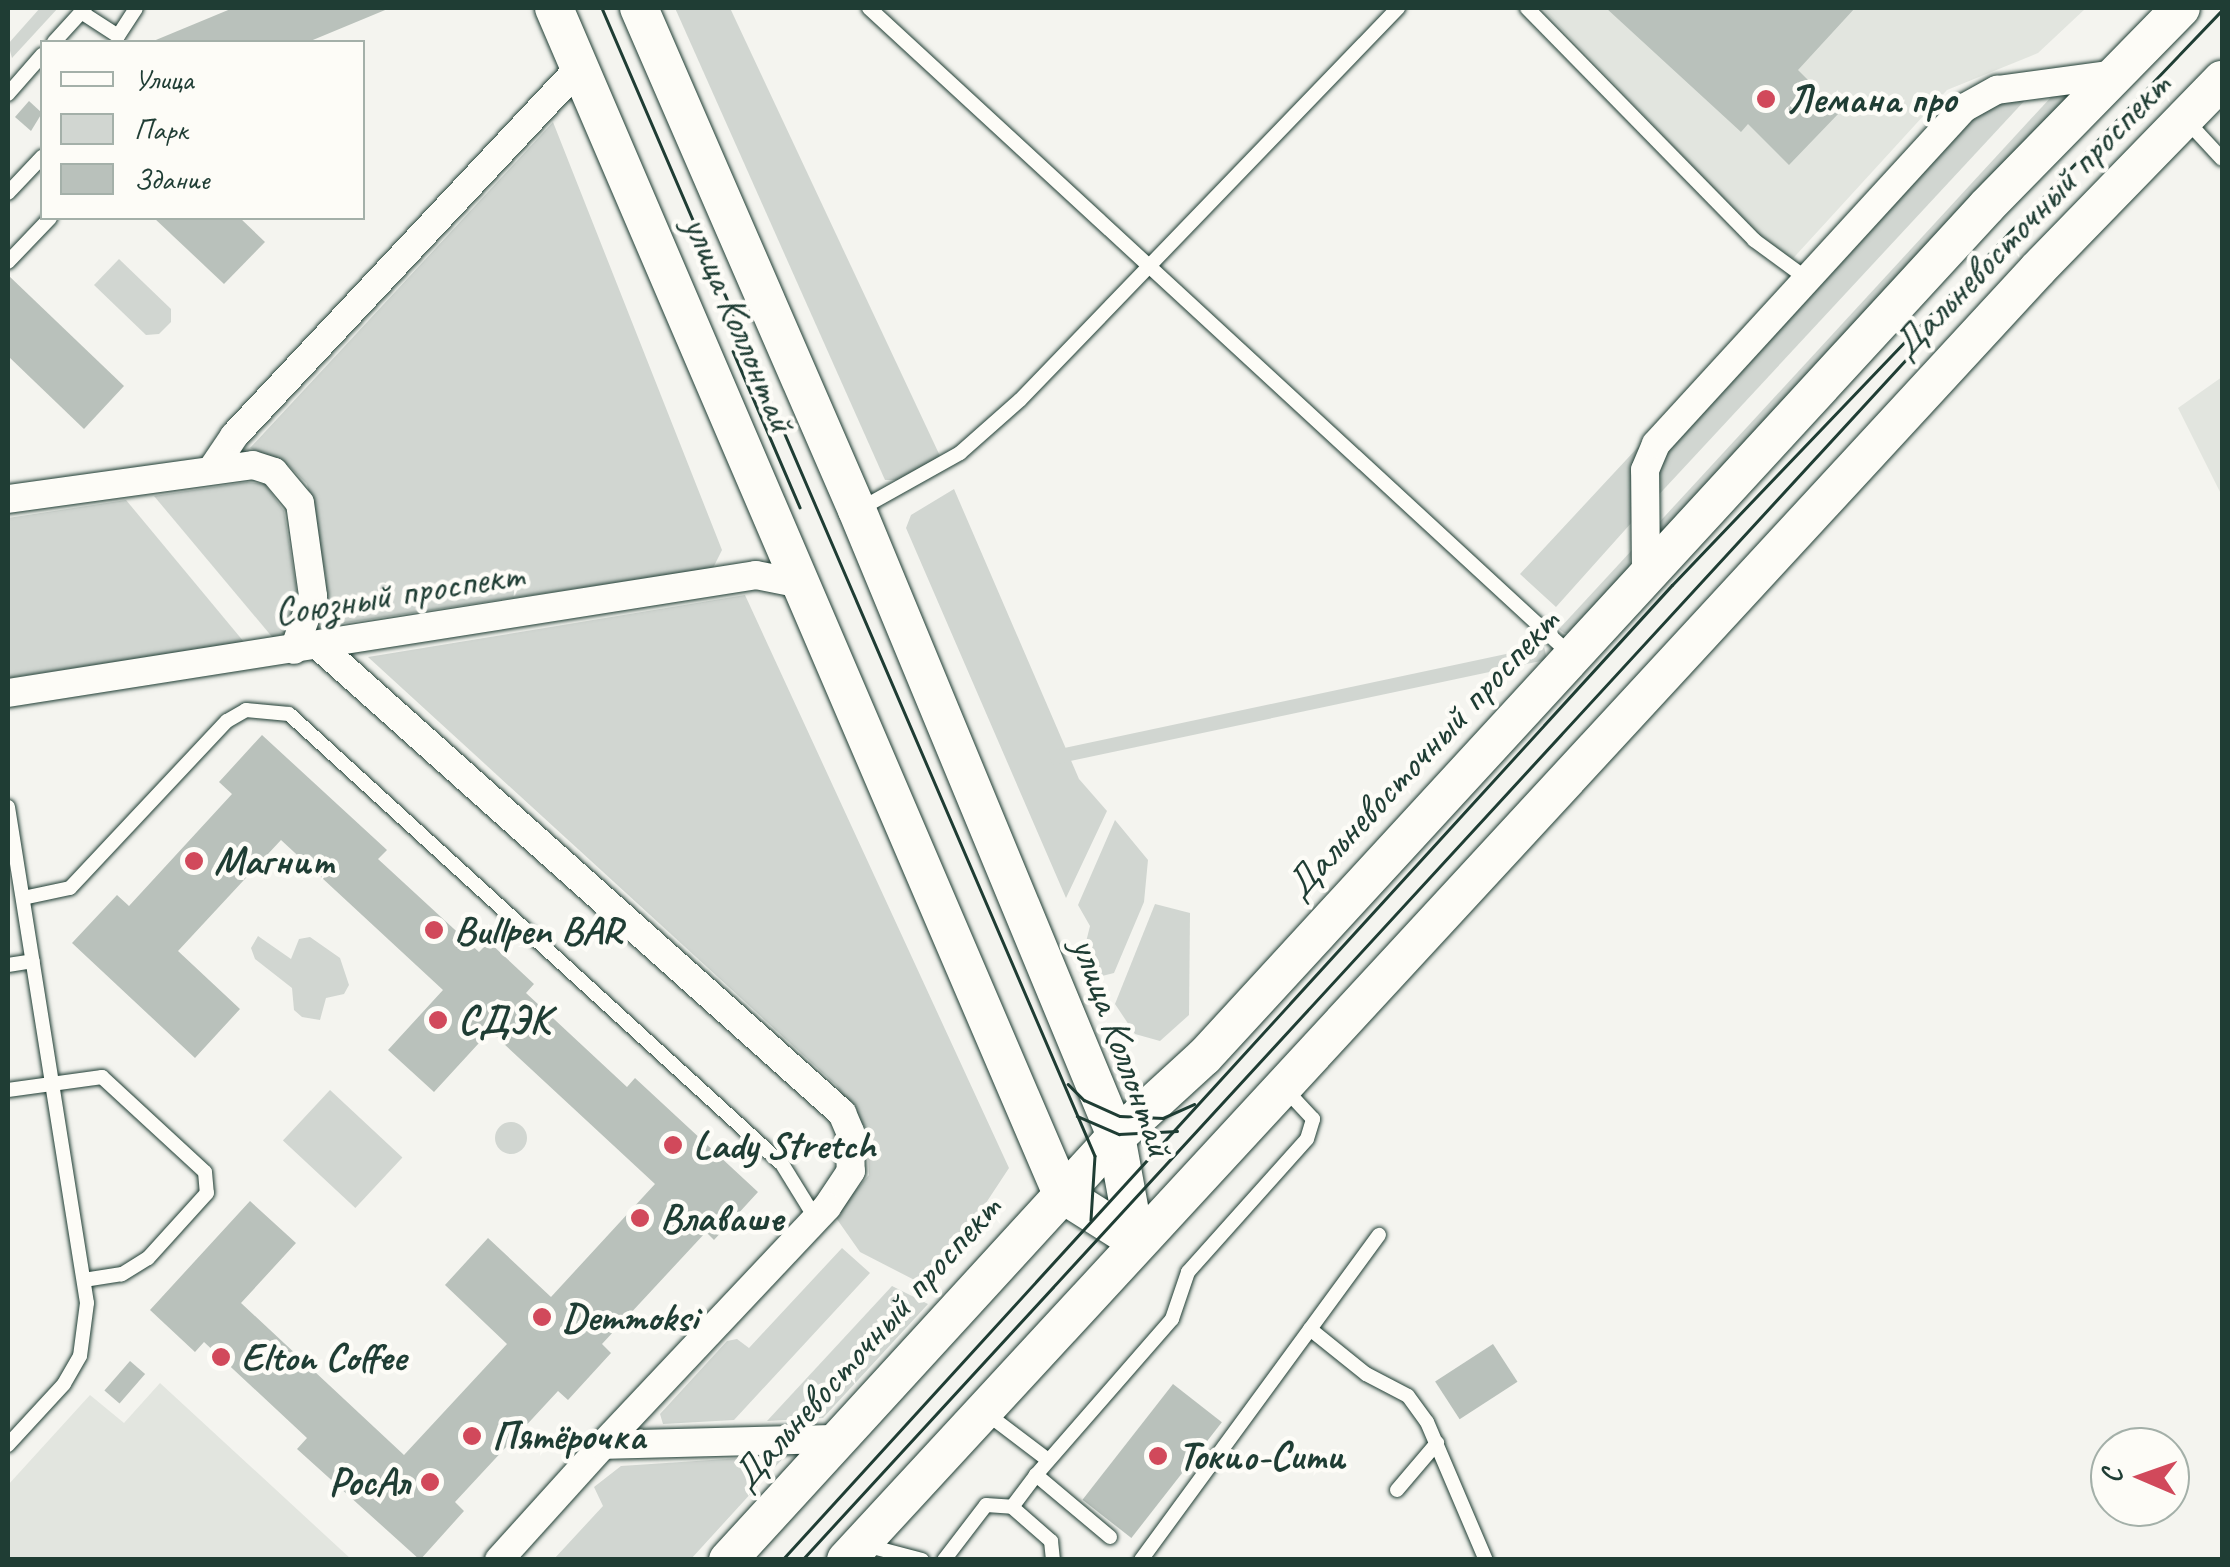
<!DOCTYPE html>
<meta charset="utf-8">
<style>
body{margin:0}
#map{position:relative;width:2230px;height:1567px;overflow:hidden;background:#f4f4ef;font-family:Caveat,sans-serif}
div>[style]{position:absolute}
.built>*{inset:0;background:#e2e5df}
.green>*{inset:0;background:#d1d6d1;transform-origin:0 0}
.round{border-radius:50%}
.building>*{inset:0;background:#b9c1bb;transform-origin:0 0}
.roads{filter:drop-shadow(0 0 2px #1f3d34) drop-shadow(0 0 2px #1f3d34)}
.lane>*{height:14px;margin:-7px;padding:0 7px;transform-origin:7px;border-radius:7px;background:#fdfcf7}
.street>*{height:28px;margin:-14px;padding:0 14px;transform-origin:14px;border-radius:14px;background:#fdfcf7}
.secondary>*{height:38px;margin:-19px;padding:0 19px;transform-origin:19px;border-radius:19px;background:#fdfcf7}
.tram>*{height:2.5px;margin:-1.25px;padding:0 1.25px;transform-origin:1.25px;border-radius:1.25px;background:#1f3d34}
.dots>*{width:28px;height:28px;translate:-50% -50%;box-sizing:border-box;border:5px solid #fdfcf7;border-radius:50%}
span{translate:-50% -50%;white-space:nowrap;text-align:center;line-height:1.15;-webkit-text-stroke:9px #fdfcf7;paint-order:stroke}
.poi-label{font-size:40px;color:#1f3d34;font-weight:700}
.left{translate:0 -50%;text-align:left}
.right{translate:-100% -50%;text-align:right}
.street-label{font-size:40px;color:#1f3d34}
.frame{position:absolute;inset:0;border:10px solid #1f3d34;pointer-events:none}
.legend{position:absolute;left:40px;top:40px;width:325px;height:180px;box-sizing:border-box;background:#fdfcf7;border:2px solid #a4b0a9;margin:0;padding:12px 18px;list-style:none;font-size:30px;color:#1f3d34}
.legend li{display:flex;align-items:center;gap:20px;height:50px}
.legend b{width:50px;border:2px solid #a4b0a9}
.north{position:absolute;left:2090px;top:1427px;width:100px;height:100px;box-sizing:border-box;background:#fdfcf7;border:2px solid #a4b0a9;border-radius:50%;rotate:272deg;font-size:28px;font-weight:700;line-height:40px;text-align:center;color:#1f3d34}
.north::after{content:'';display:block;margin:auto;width:35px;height:45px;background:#d1495b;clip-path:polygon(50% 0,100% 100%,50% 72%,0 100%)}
</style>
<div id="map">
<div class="built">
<i style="clip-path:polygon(1542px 8px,2086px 8px,2038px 53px,1947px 90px,1787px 265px)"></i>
<i style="clip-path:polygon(2222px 377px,2222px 496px,2178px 408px)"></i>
<i style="clip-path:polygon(160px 1383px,351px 1559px,8px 1559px,8px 1485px,90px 1395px,124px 1423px)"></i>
</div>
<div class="green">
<i style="clip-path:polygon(40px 8px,58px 8px,12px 58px,8px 44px)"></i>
<i style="clip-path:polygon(675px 8px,730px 8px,940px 456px,902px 480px,885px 480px)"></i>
<i style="clip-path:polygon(2074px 93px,1659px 538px,1653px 529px,2053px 95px)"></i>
<i style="clip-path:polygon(2028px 97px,1652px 502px,1656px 461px,1977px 109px)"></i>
<i style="clip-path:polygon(553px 122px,722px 550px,713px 568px,325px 626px,326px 577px,307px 484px,288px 465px,250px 448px)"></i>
<i style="clip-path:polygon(119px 259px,171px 309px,171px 322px,159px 334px,146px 335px,94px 285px)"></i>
<i style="clip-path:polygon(1786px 288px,1638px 456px,1633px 521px,1556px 607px,1520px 574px)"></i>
<i style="clip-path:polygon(247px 482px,265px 484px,284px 511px,299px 604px,289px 631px,273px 638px,154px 496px)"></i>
<i style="clip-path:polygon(954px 489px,1079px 779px,1107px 811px,1066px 898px,906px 528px,911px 515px)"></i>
<i style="clip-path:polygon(126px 500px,244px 642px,8px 678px,8px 518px)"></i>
<i style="clip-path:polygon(1632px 550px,1628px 572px,1571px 634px,1564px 633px,1559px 629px)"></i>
<i style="clip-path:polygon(745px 595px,1009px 1168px,930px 1288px,860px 1252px,834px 1215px,869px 1175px,867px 1131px,837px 1086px,368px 657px)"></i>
<i style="left:1544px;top:646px;width:14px;height:506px;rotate:78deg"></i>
<i style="clip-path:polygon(1115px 820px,1148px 860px,1144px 902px,1114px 973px,1102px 976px,1086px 942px,1090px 926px,1078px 905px)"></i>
<i style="clip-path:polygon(1155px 904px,1190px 913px,1189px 1015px,1160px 1041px,1135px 1034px,1115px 1004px)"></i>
<i style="clip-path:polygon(258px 936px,291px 959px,299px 939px,310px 937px,340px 958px,349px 985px,344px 994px,326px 998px,320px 1020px,302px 1017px,294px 1010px,292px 988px,255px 959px,251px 948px)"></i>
<i style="left:330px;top:1090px;width:99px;height:69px;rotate:43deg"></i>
<i class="round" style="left:495px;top:1122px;width:32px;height:32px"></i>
<i style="clip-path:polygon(842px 1248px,870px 1273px,734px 1420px,663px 1424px,660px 1414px,727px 1341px,737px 1339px,749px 1348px)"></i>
<i style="clip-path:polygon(892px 1286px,928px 1304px,823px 1418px,767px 1421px)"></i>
<i style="clip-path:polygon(786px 1455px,691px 1559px,554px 1559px,603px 1506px,594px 1487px,621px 1466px)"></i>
</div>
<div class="building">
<i style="clip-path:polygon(233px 8px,390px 8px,308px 42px,151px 42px)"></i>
<i style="clip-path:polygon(1606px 8px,1855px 8px,1798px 70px,1840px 112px,1789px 165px,1748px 124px,1741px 132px)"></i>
<i style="clip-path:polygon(29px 101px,42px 113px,31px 131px,15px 117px)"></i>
<i style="clip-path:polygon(154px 218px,240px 218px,265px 242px,224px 284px)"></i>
<i style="clip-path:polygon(8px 275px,124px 386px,84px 429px,8px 356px)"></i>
<i style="clip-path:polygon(262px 735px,387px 850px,378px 859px,479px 952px,489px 942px,534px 984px,526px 993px,627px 1087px,635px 1078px,758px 1192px,714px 1240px,706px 1232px,602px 1344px,611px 1353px,568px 1400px,558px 1391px,455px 1502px,464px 1511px,420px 1560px,297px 1449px,307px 1438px,204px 1342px,195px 1352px,150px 1310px,250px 1201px,296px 1243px,241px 1303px,404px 1455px,507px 1344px,445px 1285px,488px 1238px,551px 1297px,655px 1184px,490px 1031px,434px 1092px,388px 1050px,443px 990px,281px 840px,178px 951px,240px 1009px,195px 1058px,72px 943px,117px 895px,129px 906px,232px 794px,219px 782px)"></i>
<i style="left:1493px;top:1344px;width:45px;height:69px;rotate:57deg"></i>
<i style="left:130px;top:1361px;width:20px;height:39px;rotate:41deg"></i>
<i style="left:1173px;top:1384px;width:62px;height:147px;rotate:38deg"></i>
</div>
<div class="roads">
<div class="lane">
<i style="left:869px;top:8px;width:953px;rotate:42.66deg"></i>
<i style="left:1527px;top:8px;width:325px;rotate:45.6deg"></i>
<i style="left:1754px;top:240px;width:66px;rotate:36.3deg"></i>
<i style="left:81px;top:12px;width:44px;rotate:33deg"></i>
<i style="left:118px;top:36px;width:33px;rotate:-57deg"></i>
<i style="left:54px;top:42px;width:46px;rotate:-47.6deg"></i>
<i style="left:8px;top:94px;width:52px;rotate:-48.9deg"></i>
<i style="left:2185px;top:119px;width:54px;rotate:47.2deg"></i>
<i style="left:8px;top:193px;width:50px;rotate:-46.6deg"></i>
<i style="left:8px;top:262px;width:61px;rotate:-46.3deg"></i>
<i style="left:860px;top:509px;width:115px;rotate:-29.2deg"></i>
<i style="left:960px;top:453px;width:80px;rotate:-41.5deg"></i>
<i style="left:1020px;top:400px;width:545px;rotate:-46.04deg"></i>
<i style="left:8px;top:807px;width:502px;rotate:80.95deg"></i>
<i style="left:87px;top:1303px;width:53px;rotate:97.5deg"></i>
<i style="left:80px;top:1356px;width:32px;rotate:120deg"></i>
<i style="left:64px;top:1384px;width:83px;rotate:132.6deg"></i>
<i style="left:23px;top:898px;width:48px;rotate:-12deg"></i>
<i style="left:70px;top:888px;width:229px;rotate:-46.8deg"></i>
<i style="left:227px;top:721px;width:22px;rotate:-30deg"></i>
<i style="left:246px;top:710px;width:43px;rotate:5.3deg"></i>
<i style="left:289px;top:714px;width:667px;rotate:42.39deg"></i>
<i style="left:782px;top:1164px;width:65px;rotate:58.3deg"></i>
<i style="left:8px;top:965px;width:25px;rotate:-9deg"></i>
<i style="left:8px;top:1090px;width:95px;rotate:-7.9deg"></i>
<i style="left:102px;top:1077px;width:140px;rotate:42.7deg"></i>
<i style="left:205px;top:1172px;width:21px;rotate:85deg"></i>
<i style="left:207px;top:1193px;width:88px;rotate:132.2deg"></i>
<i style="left:148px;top:1258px;width:31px;rotate:148deg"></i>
<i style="left:122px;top:1274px;width:37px;rotate:171deg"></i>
<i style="left:1310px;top:1329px;width:72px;rotate:38.8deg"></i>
<i style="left:1366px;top:1374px;width:47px;rotate:27.6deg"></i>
<i style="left:1408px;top:1396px;width:32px;rotate:54deg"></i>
<i style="left:1427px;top:1422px;width:150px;rotate:66.9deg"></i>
<i style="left:986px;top:1413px;width:78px;rotate:37.2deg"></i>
<i style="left:1397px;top:1490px;width:62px;rotate:-49.6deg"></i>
<i style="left:1012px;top:1507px;width:40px;rotate:-53deg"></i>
<i style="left:1110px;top:1537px;width:97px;rotate:-140deg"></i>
<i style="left:1036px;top:1475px;width:207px;rotate:-48.9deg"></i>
<i style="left:1172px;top:1319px;width:50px;rotate:-71.2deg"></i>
<i style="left:1188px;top:1272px;width:178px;rotate:-48.2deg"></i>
<i style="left:1307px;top:1139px;width:21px;rotate:-73deg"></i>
<i style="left:1313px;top:1119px;width:41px;rotate:-133deg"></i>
<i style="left:865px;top:1545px;width:59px;rotate:14.7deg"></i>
<i style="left:944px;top:1560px;width:69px;rotate:-52.6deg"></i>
<i style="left:986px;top:1505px;width:26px;rotate:4deg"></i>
<i style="left:1012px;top:1507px;width:52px;rotate:41.1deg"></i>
<i style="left:1051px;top:1541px;width:19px;rotate:84deg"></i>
<i style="left:1141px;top:1560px;width:403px;rotate:-53.8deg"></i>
</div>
<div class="street">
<i style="left:212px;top:469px;width:40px;rotate:-56deg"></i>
<i style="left:234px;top:436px;width:506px;rotate:-46.84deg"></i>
<i style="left:8px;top:499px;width:247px;rotate:-7.9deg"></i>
<i style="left:253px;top:465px;width:22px;rotate:18deg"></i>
<i style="left:274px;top:472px;width:40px;rotate:50deg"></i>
<i style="left:300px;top:503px;width:94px;rotate:82deg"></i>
<i style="left:313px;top:596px;width:57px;rotate:109.4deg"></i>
<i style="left:1646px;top:576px;width:106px;rotate:-90.5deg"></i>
<i style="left:1645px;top:470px;width:28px;rotate:-67deg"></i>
<i style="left:1656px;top:444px;width:456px;rotate:-47.5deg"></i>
<i style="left:1964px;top:108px;width:38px;rotate:-29deg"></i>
<i style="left:1997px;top:90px;width:119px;rotate:-7.7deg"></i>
<i style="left:320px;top:647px;width:700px;rotate:41.76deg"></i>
<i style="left:842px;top:1113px;width:21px;rotate:67deg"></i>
<i style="left:850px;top:1132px;width:39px;rotate:89deg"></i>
<i style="left:851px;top:1171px;width:43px;rotate:123.7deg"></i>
<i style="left:827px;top:1207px;width:327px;rotate:133.3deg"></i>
<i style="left:8px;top:693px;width:757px;rotate:-8.96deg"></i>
<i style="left:756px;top:575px;width:46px;rotate:11.3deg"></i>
<i style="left:499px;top:1560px;width:155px;rotate:-47.9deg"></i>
<i style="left:603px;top:1445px;width:235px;rotate:-1.5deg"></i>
</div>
<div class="secondary">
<i style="left:554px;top:8px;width:1290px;rotate:66.81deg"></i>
<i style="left:1062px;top:1194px;width:86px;rotate:32.2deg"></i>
<i style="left:639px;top:8px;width:547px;rotate:66.53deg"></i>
<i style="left:857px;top:510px;width:677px;rotate:67.52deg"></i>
<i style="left:1116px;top:1136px;width:106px;rotate:79.6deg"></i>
<i style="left:728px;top:1560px;width:566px;rotate:-47.51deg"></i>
<i style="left:1110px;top:1143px;width:127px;rotate:-42.5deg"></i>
<i style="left:1204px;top:1057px;width:1156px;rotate:-47.38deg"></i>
<i style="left:1987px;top:206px;width:277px;rotate:-45.6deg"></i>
<i style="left:846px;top:1560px;width:1757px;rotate:-47.28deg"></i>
<i style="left:2038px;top:269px;width:264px;rotate:-45.8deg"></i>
</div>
</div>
<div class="tram">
<i style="left:602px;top:8px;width:1249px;rotate:66.76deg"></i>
<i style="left:1095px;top:1156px;width:64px;rotate:93.6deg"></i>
<i style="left:733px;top:351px;width:170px;rotate:66.8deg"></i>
<i style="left:1068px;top:1084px;width:23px;rotate:45deg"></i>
<i style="left:1084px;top:1100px;width:39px;rotate:24deg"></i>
<i style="left:1120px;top:1116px;width:43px;rotate:2.7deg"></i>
<i style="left:1163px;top:1118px;width:34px;rotate:-24deg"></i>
<i style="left:1077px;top:1116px;width:46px;rotate:23.2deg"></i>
<i style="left:1119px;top:1134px;width:58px;rotate:-3deg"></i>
<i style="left:782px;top:1560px;width:1320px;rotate:-47.61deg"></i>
<i style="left:1672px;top:585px;width:796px;rotate:-46.27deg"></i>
<i style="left:802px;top:1560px;width:1773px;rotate:-47.4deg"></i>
</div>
<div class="dots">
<i style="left:1766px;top:99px;background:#d1495b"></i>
<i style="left:194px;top:861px;background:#d1495b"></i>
<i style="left:434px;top:930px;background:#d1495b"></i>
<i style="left:438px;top:1020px;background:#d1495b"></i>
<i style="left:673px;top:1145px;background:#d1495b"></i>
<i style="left:640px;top:1218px;background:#d1495b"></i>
<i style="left:542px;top:1317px;background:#d1495b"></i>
<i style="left:221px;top:1357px;background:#d1495b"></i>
<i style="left:472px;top:1436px;background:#d1495b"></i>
<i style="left:1158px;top:1456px;background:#d1495b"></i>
<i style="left:430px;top:1482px;background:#d1495b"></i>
</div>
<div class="poi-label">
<span class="left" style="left:1786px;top:99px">Лемана про</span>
<span class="left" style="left:214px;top:861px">Магнит</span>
<span class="left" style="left:454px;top:930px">Bullpen BAR</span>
<span class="left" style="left:458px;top:1020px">СДЭК</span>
<span class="left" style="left:693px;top:1145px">Lady Stretch</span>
<span class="left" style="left:660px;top:1218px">Влаваше</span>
<span class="left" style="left:562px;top:1317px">Demmoksi</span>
<span class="left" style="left:241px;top:1357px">Elton Coffee</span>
<span class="left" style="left:492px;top:1436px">Пятёрочка</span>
<span class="left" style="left:1178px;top:1456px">Токио-Сити</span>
<span class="right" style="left:410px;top:1482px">РосАл</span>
</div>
<div class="street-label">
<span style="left:2031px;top:215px;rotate:-46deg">Дальневосточный проспект</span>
<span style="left:740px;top:324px;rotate:67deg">улица Коллонтай</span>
<span style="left:399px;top:593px;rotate:-9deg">Союзный проспект</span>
<span style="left:1422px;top:753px;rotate:-47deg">Дальневосточный проспект</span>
<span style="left:1123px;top:1047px;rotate:70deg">улица Коллонтай</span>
<span style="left:866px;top:1342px;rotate:-48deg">Дальневосточный проспект</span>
</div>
<div class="frame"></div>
<ul class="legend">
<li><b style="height:12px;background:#fdfcf7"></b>Улица</li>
<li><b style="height:28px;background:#d1d6d1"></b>Парк</li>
<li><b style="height:28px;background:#b9c1bb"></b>Здание</li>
</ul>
<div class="north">С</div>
</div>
